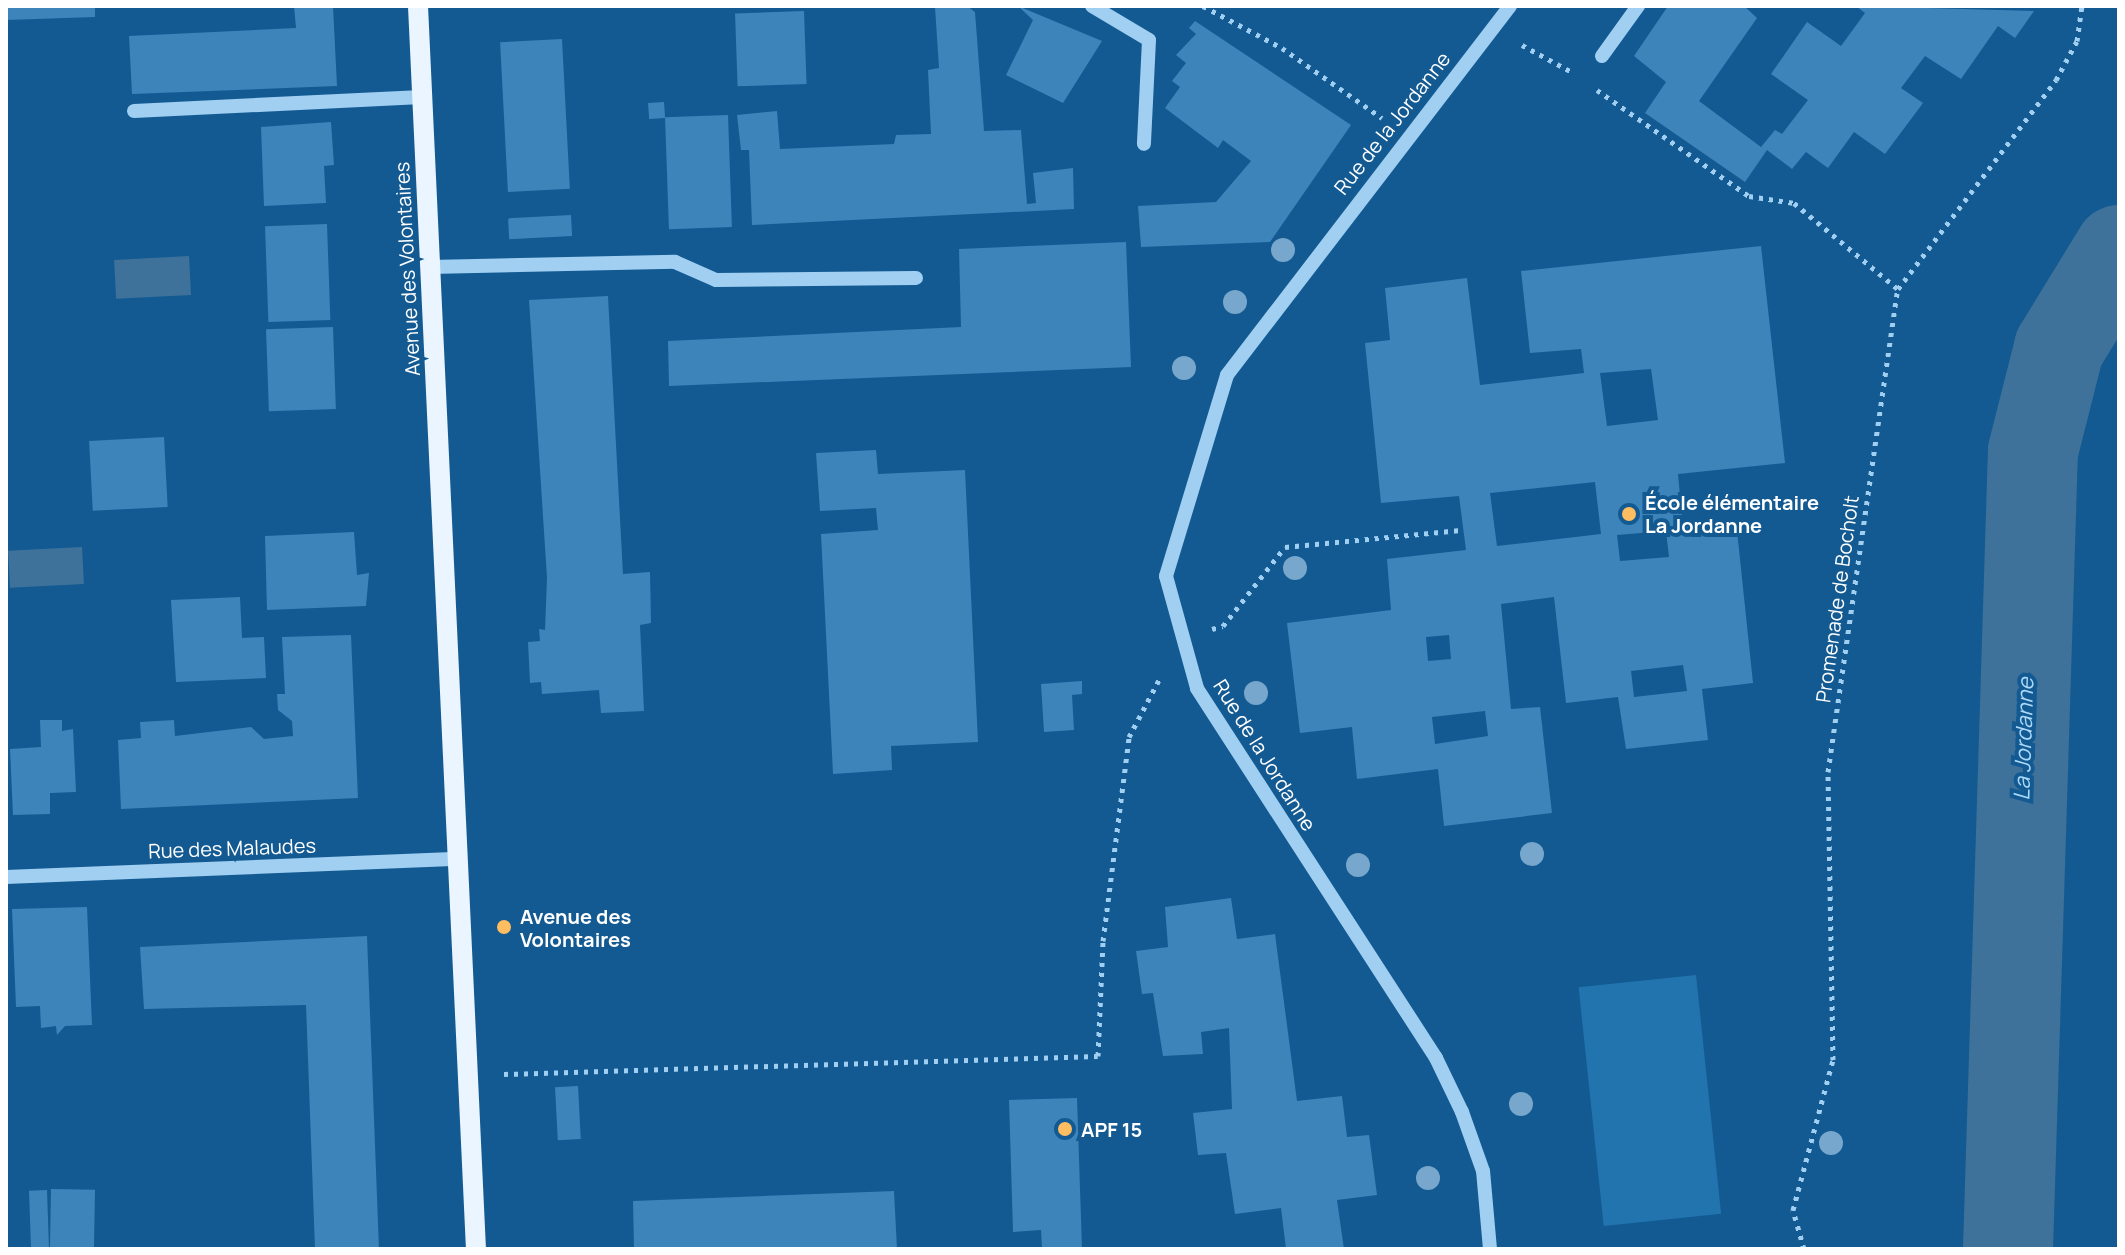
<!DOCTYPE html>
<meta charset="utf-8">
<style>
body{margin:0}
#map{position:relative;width:2125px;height:1255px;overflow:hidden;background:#135a92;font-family:Manrope,sans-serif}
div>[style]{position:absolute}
.green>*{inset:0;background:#2274af;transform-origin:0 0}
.water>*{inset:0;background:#3f729a;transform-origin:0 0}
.river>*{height:90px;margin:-45px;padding:0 45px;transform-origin:45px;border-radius:45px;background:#3f729a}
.building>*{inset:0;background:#3c84ba;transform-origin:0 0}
.path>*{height:5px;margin-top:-2.5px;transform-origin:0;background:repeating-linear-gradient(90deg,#a0cff2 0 4px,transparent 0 10px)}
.minor>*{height:14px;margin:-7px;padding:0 7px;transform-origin:7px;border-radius:7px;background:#a0cff2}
.major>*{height:20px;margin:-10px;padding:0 10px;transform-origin:10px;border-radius:10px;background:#ebf5ff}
.trees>*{width:24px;height:24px;margin:-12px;border-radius:50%;background:#77a7cc}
.dots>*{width:22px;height:22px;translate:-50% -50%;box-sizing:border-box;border:4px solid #135a92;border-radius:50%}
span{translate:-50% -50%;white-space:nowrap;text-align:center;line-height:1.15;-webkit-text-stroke:8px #135a92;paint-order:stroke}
.street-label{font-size:20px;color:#fff}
.poi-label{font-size:20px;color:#fff;font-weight:700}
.left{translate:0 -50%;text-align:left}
.water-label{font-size:22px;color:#acd9f9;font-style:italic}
.frame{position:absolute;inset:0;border:8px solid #fff;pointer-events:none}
</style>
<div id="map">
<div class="green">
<i style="left:1696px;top:975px;width:240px;height:118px;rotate:84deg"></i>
</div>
<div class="water">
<i style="left:189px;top:256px;width:39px;height:75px;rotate:87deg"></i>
<i style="left:82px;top:547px;width:37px;height:74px;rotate:87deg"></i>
</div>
<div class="river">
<i style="left:2008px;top:1249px;width:798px;rotate:-88.21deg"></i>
<i style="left:2033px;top:451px;width:106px;rotate:-75.8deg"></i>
<i style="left:2059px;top:348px;width:115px;rotate:-58.5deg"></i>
</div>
<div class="building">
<i style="clip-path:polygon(6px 6px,95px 6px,95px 17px,6px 20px)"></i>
<i style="clip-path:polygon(294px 6px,333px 6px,337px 86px,132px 94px,129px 36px,296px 28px)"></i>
<i style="clip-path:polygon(967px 6px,975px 12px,984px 131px,1021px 130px,1027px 204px,1036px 203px,1033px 173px,1073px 168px,1074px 209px,752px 225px,749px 150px,741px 150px,737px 115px,777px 111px,780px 149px,894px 144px,896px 135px,931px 134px,928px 70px,939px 68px,935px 7px)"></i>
<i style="clip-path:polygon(1018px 6px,1102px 41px,1063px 103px,1006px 75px,1033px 20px)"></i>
<i style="clip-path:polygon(1668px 6px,1744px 6px,1757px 18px,1699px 101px,1761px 147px,1775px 130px,1782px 134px,1808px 100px,1771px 74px,1807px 22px,1841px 46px,1865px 13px,1856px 6px,2034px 11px,2015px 38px,1998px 26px,1961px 79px,1925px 56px,1901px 88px,1923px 103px,1885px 154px,1854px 132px,1828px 168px,1806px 152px,1792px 169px,1767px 150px,1745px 182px,1645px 113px,1666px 82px,1634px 56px)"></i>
<i style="left:804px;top:11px;width:73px;height:69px;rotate:88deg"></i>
<i style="clip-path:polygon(1195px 21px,1351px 125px,1270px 242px,1141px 247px,1138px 206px,1216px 202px,1251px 161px,1223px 140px,1218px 148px,1165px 108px,1180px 87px,1172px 81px,1186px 63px,1176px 55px,1196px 34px,1189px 28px)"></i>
<i style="left:562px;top:39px;width:150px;height:62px;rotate:87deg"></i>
<i style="left:664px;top:102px;width:16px;height:16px;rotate:86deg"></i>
<i style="left:728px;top:115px;width:112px;height:63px;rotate:88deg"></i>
<i style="clip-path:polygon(331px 122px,334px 165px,324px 166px,326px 203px,264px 206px,261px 127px)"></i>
<i style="left:571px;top:215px;width:21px;height:63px;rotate:87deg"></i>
<i style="left:327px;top:224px;width:96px;height:62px;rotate:88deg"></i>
<i style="clip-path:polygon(1126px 242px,1131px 367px,669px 386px,668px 341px,961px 327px,959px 249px)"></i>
<i style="clip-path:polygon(evenodd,1761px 246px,1785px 463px,1678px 474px,1683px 528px,1736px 521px,1753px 683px,1702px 689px,1708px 740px,1626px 749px,1618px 697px,1566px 703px,1554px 597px,1501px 604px,1511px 709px,1540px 707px,1552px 813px,1444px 826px,1438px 769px,1357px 779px,1352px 727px,1300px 733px,1287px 623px,1391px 610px,1387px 559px,1466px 550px,1459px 496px,1381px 503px,1365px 343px,1390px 340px,1385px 288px,1467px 278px,1480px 385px,1584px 373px,1581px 349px,1530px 353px,1521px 271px,1761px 246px,1651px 369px,1658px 420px,1607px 426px,1600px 373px,1651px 369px,1761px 246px,1595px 482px,1601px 534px,1497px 546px,1490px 493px,1595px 482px,1761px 246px,1666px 531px,1669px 557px,1620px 561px,1617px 535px,1666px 531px,1761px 246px,1449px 635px,1451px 659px,1428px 661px,1426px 637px,1449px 635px,1761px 246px,1683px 665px,1687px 691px,1634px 697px,1631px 671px,1683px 665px,1761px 246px,1485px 711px,1488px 736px,1435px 744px,1432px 717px,1485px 711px)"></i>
<i style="clip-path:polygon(608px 296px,623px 574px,650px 572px,651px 623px,640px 625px,644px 711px,601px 713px,599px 690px,542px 694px,541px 682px,530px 683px,528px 642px,540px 641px,539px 629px,545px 630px,547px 578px,529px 300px)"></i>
<i style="left:333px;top:327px;width:82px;height:67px;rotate:88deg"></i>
<i style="left:164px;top:437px;width:70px;height:75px;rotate:87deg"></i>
<i style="clip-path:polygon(876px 450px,878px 474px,965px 470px,978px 742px,891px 746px,892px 770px,833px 774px,821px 534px,878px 530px,876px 508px,820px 511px,816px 453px)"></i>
<i style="clip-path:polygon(354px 532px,357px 575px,369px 573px,366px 606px,267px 610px,265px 536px)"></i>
<i style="clip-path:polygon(240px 597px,242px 638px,264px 637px,266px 678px,176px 682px,171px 600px)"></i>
<i style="clip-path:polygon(351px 635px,358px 798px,121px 809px,118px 740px,141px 738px,140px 722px,174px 720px,175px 736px,251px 727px,264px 739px,293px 736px,292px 721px,278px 710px,277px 694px,285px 694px,282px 637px)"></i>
<i style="clip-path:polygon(1082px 681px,1082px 694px,1072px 695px,1074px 730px,1044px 732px,1041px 684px)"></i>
<i style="clip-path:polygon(40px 720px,62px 720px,62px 731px,73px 729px,76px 792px,50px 793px,50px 814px,13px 815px,10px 749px,41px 747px)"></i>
<i style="clip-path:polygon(1231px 898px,1237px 939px,1275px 934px,1297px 1101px,1342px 1096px,1347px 1137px,1369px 1135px,1377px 1195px,1337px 1200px,1344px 1249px,1286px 1249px,1281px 1208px,1235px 1214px,1226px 1153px,1198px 1155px,1193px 1113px,1232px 1109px,1229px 1028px,1201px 1032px,1203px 1054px,1163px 1056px,1153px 993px,1142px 994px,1136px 951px,1168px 947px,1165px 907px)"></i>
<i style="clip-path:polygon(87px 907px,92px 1025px,65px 1026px,57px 1035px,56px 1026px,41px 1028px,40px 1006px,16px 1007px,12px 909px)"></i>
<i style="clip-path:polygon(367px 936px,379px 1249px,315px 1249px,306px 1005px,144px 1009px,140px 947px)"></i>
<i style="left:578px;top:1086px;width:53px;height:23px;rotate:87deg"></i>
<i style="clip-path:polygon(1077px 1098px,1082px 1249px,1042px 1249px,1041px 1230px,1013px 1232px,1009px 1100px)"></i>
<i style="left:51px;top:1189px;width:44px;height:60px;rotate:1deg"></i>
<i style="left:47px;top:1190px;width:59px;height:18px;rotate:88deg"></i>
<i style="clip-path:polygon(894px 1191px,897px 1249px,634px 1249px,633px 1201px)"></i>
</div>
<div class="path">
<i style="left:1203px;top:6px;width:89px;rotate:28deg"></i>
<i style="left:1282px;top:48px;width:122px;rotate:35deg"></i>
<i style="left:1522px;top:45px;width:57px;rotate:28.4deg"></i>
<i style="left:1597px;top:90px;width:185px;rotate:34.9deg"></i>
<i style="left:1749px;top:196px;width:46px;rotate:8.8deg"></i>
<i style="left:1794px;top:203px;width:135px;rotate:39.6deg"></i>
<i style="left:1212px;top:629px;width:11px;rotate:-15deg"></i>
<i style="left:1223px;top:626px;width:100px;rotate:-51.9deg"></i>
<i style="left:1285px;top:547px;width:179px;rotate:-5.5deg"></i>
<i style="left:504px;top:1074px;width:594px;rotate:-1.74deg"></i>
<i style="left:1098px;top:1056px;width:115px;rotate:-87.5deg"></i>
<i style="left:1103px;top:941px;width:206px;rotate:-82.7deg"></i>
<i style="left:1129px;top:737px;width:67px;rotate:-62.3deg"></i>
<i style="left:1804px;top:1249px;width:41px;rotate:-105.8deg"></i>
<i style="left:1793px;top:1210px;width:155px;rotate:-75.1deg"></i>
<i style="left:1833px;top:1060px;width:288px;rotate:-91deg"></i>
<i style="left:1828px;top:772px;width:488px;rotate:-81.8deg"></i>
<i style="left:1898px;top:289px;width:262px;rotate:-52.9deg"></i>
<i style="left:2056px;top:80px;width:44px;rotate:-61.7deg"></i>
<i style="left:2077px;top:41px;width:35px;rotate:-82deg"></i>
</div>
<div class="minor">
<i style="left:1092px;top:6px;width:66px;rotate:30.8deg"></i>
<i style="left:1149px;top:40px;width:104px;rotate:92.8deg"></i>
<i style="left:1602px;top:56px;width:62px;rotate:-54.2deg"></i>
<i style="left:134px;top:111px;width:288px;rotate:-2.8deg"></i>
<i style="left:430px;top:267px;width:245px;rotate:-1.2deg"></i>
<i style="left:675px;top:262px;width:45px;rotate:23.7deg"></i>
<i style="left:716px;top:280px;width:200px;rotate:-0.6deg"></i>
<i style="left:6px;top:877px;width:453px;rotate:-2.3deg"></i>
<i style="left:1490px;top:1249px;width:78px;rotate:-95.1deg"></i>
<i style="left:1483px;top:1171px;width:63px;rotate:-109.6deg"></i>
<i style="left:1462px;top:1112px;width:60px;rotate:-115.7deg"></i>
<i style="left:1436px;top:1058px;width:440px;rotate:-122.9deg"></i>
<i style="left:1197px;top:688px;width:116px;rotate:-105.5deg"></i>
<i style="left:1166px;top:576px;width:210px;rotate:-73.1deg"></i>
<i style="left:1227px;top:375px;width:465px;rotate:-52.5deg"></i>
</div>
<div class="major">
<i style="left:418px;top:6px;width:1244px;rotate:87.33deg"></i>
</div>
<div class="trees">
<i style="left:1283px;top:250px"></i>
<i style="left:1235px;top:302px"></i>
<i style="left:1184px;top:368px"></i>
<i style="left:1295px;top:568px"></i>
<i style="left:1256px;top:693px"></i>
<i style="left:1532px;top:854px"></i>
<i style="left:1358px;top:865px"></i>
<i style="left:1521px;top:1104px"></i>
<i style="left:1831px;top:1143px"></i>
<i style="left:1428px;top:1178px"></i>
</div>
<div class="dots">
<i style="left:1629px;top:514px;background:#ffbd61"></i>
<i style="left:504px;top:927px;background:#ffbd61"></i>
<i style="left:1065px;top:1129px;background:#ffbd61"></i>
</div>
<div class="street-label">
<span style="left:1392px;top:123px;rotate:-52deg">Rue de la Jordanne</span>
<span style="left:407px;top:269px;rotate:-93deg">Avenue des Volontaires</span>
<span style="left:1837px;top:599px;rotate:-82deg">Promenade de Bocholt</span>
<span style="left:1265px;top:755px;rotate:58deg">Rue de la Jordanne</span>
<span style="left:232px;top:848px;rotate:-2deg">Rue des Malaudes</span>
</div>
<div class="poi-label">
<span class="left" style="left:1645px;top:514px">École élémentaire<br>La Jordanne</span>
<span class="left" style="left:520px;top:928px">Avenue des<br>Volontaires</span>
<span class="left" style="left:1081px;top:1129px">APF 15</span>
</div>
<div class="water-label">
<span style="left:2024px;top:739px;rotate:-88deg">La Jordanne</span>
</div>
<div class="frame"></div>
</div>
